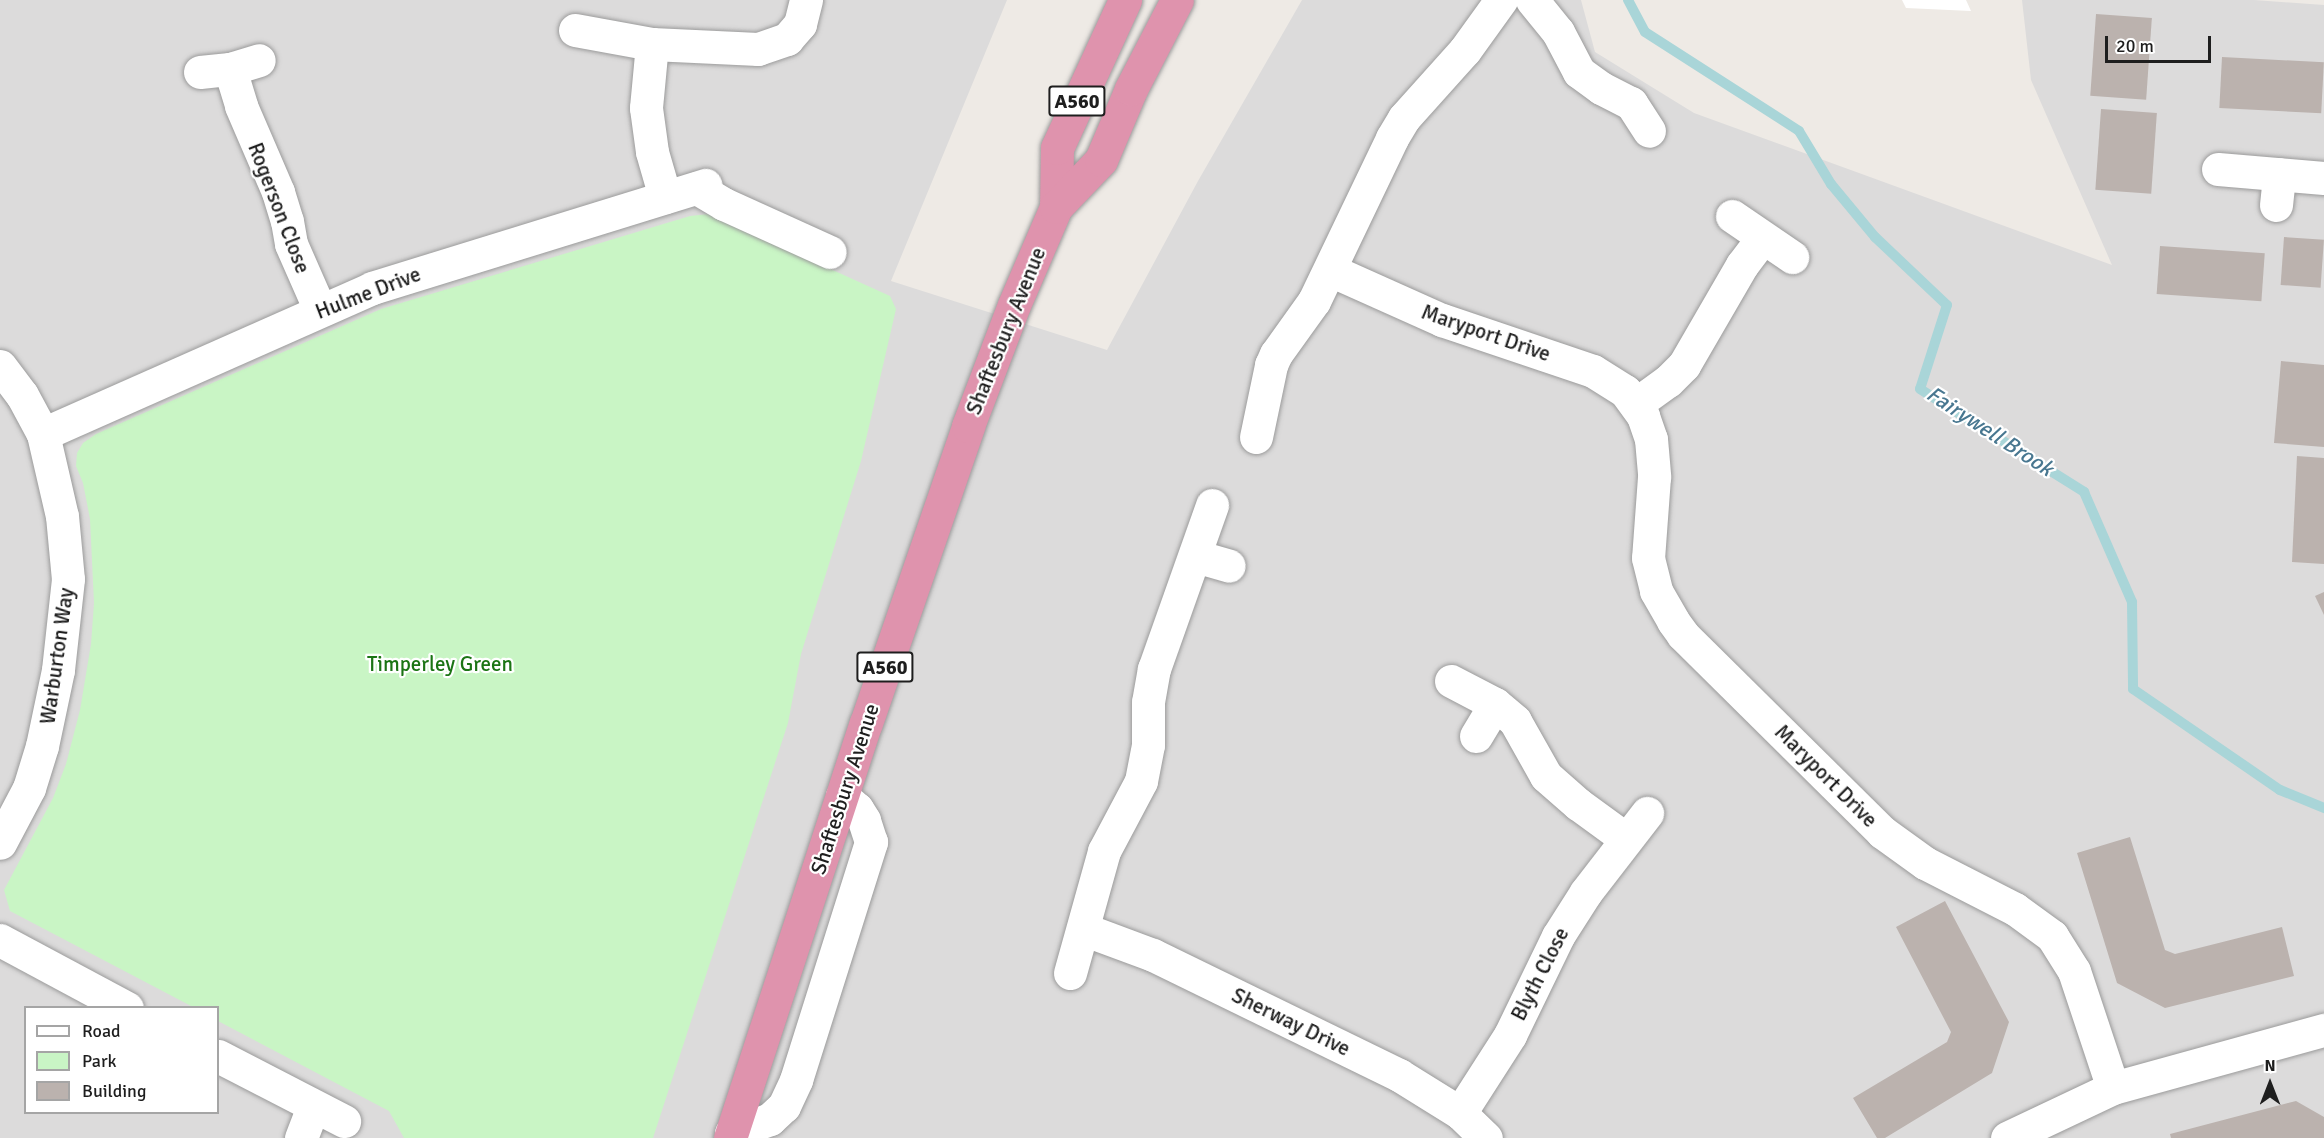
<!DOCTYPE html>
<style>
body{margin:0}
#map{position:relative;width:2324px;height:1138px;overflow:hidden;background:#eeeae5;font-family:Signika,sans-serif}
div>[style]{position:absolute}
.residential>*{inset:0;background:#dcdbdb}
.park>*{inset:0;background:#c9f5c5}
.pier>*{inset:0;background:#fff}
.stream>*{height:10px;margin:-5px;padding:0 5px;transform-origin:5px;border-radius:5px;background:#a9d5d8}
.building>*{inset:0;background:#bbb2ae;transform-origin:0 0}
.roads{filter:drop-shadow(0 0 2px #9b9b9b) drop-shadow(0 0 2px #9b9b9b)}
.minor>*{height:33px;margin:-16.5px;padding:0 16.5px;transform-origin:16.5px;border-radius:16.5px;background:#fff}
.highway>*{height:33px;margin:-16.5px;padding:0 16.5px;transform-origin:16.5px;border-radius:16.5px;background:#df93ad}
span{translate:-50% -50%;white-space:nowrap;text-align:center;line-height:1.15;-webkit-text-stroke:4.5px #fff;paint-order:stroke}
.shield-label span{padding:2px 4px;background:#fff;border:2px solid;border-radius:4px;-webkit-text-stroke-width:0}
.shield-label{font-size:20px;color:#1e1e1e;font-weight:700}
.street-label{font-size:21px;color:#1e1e1e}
.park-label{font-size:21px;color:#1b7414}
.water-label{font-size:22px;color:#487790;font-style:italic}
.legend{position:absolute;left:24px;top:1006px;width:195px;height:108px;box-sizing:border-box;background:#fff;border:2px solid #a5a5a5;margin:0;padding:8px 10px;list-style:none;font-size:18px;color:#1e1e1e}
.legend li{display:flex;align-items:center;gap:12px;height:30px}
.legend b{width:30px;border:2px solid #a5a5a5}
.north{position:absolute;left:2240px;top:1054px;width:60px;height:60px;-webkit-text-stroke:4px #fff;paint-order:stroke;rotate:0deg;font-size:16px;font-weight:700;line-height:24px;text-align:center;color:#1e1e1e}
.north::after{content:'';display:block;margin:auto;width:21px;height:27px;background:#1e1e1e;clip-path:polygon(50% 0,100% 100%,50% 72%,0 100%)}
.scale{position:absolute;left:2105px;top:36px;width:106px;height:27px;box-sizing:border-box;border:3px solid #1e1e1e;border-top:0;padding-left:8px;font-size:18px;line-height:21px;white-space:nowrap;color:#1e1e1e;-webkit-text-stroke:4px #fff;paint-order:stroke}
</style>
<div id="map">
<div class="residential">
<i style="clip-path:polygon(evenodd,0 0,1007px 0,891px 281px,1107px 350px,1198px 181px,1302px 0,1581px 0,1595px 52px,1694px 113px,2112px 265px,2031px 80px,2022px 0,2254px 0,2324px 5px,2324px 1138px,0 1138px,0 0,26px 1008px,218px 1008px,218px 1112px,26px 1112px,26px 1008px)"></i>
</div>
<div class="park">
<i style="clip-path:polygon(709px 214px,890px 296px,896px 309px,861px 461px,801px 654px,788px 723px,653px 1138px,404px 1138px,389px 1111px,218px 1021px,218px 1008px,193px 1007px,10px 911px,4px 890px,53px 798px,66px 764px,80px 710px,91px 644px,94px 603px,90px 519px,83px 483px,76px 466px,77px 453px,83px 443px,96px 434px,381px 309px,690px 216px)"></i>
</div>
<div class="pier">
<i style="clip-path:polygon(1902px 0,1966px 0,1971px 11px,1906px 8px)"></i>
</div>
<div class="stream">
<i style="left:1628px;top:0;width:36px;rotate:62deg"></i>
<i style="left:1645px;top:32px;width:183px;rotate:32.7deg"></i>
<i style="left:1799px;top:131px;width:62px;rotate:58.9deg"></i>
<i style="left:1831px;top:184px;width:69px;rotate:50.3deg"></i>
<i style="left:1875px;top:237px;width:99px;rotate:43.4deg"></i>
<i style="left:1947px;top:305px;width:88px;rotate:107.8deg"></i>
<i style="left:1920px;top:389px;width:194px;rotate:32.1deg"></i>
<i style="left:2084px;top:492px;width:120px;rotate:66.4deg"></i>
<i style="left:2132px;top:602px;width:87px;rotate:89.3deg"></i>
<i style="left:2133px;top:689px;width:178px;rotate:34.5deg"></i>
<i style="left:2280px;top:790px;width:48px;rotate:22.2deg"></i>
</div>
<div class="building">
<i style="left:2096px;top:14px;width:56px;height:82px;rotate:4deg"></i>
<i style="left:2222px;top:57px;width:102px;height:51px;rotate:3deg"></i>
<i style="left:2101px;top:109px;width:56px;height:81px;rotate:4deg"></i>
<i style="left:2284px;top:237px;width:40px;height:48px;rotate:4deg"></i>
<i style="left:2160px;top:246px;width:105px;height:48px;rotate:4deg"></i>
<i style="clip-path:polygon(2281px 361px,2324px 365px,2324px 447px,2274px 443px)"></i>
<i style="clip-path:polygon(2297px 456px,2324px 458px,2324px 564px,2292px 562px)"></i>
<i style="clip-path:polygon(2324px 592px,2324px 615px,2315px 596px)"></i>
<i style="clip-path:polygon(2130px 837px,2165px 950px,2175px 954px,2282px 927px,2294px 976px,2165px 1008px,2117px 983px,2077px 853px)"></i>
<i style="clip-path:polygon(1945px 901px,2009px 1022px,1992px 1073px,1885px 1138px,1877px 1138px,1853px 1098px,1947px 1042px,1951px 1032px,1896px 927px)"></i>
<i style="clip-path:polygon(2296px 1101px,2324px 1117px,2324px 1138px,2171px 1138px,2170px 1134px)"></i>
</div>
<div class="roads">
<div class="minor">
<i style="left:1532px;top:0;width:41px;rotate:50.9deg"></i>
<i style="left:1558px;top:32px;width:45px;rotate:62.3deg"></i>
<i style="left:1579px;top:72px;width:27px;rotate:36deg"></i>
<i style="left:1601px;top:88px;width:34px;rotate:27deg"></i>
<i style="left:1631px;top:103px;width:33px;rotate:57deg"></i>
<i style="left:575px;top:30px;width:78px;rotate:10.3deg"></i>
<i style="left:652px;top:44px;width:106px;rotate:2.7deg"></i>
<i style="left:758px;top:49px;width:31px;rotate:-19deg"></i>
<i style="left:787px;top:39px;width:20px;rotate:-49deg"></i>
<i style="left:800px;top:24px;width:25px;rotate:-76deg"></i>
<i style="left:652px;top:44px;width:64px;rotate:95.4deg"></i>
<i style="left:646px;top:108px;width:44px;rotate:82.2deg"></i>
<i style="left:652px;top:152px;width:47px;rotate:73.9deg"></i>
<i style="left:230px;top:69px;width:39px;rotate:73deg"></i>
<i style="left:241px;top:106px;width:94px;rotate:66.7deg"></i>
<i style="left:278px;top:192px;width:30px;rotate:73deg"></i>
<i style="left:287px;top:221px;width:23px;rotate:80deg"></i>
<i style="left:291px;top:244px;width:72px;rotate:66.3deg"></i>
<i style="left:200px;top:72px;width:30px;rotate:-6deg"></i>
<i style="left:230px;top:69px;width:30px;rotate:-17deg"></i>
<i style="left:2218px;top:169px;width:106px;rotate:4.9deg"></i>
<i style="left:697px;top:188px;width:31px;rotate:31deg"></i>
<i style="left:724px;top:204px;width:116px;rotate:24.4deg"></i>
<i style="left:2276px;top:205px;width:31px;rotate:-84deg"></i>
<i style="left:1732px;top:216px;width:73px;rotate:34.3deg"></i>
<i style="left:1330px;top:270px;width:123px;rotate:24.1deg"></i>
<i style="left:1442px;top:320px;width:159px;rotate:18.7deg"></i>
<i style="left:1593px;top:371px;width:38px;rotate:32deg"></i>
<i style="left:1625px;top:391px;width:31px;rotate:54deg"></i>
<i style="left:1643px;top:416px;width:24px;rotate:71deg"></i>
<i style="left:1651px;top:439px;width:38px;rotate:85deg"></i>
<i style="left:1654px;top:477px;width:81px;rotate:94.2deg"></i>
<i style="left:1648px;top:558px;width:34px;rotate:76deg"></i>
<i style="left:1656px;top:591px;width:34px;rotate:60deg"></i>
<i style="left:1673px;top:621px;width:17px;rotate:54deg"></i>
<i style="left:1683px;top:635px;width:280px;rotate:44.7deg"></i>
<i style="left:1882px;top:832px;width:53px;rotate:35.8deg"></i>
<i style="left:1925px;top:863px;width:101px;rotate:27.1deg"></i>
<i style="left:2015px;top:909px;width:46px;rotate:36.1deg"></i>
<i style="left:2052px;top:936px;width:41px;rotate:57.8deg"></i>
<i style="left:2074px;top:971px;width:123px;rotate:71.6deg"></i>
<i style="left:0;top:366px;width:36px;rotate:53deg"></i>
<i style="left:22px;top:395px;width:44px;rotate:61.7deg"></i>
<i style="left:43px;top:434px;width:84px;rotate:77deg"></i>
<i style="left:62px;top:516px;width:63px;rotate:84.6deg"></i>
<i style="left:68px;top:579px;width:92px;rotate:96.3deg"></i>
<i style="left:58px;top:670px;width:78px;rotate:101.9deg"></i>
<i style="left:42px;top:746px;width:44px;rotate:107.2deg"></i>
<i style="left:29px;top:788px;width:62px;rotate:117.8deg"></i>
<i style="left:1636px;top:404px;width:39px;rotate:-36deg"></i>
<i style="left:1668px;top:381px;width:23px;rotate:-45deg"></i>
<i style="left:1684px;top:365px;width:116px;rotate:-59.9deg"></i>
<i style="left:1742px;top:265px;width:34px;rotate:-53deg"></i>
<i style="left:43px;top:434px;width:360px;rotate:-23.9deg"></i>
<i style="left:372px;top:288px;width:349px;rotate:-17.2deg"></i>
<i style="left:1256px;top:437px;width:74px;rotate:-78.2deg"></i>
<i style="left:1271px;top:365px;width:12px;rotate:-66deg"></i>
<i style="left:1276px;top:354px;width:65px;rotate:-54.4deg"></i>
<i style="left:1314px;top:301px;width:181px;rotate:-64.4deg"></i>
<i style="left:1392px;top:138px;width:23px;rotate:-59deg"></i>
<i style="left:1404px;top:118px;width:91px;rotate:-48.1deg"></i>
<i style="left:1465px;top:50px;width:62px;rotate:-54.2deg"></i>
<i style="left:1195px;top:556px;width:35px;rotate:16deg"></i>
<i style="left:1451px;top:681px;width:50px;rotate:27.6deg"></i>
<i style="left:1495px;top:704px;width:26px;rotate:40deg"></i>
<i style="left:1515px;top:721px;width:63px;rotate:60.6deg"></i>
<i style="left:1546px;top:776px;width:43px;rotate:41.2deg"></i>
<i style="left:1578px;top:804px;width:59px;rotate:36.1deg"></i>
<i style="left:1476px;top:736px;width:37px;rotate:-59deg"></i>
<i style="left:1083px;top:929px;width:75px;rotate:20.4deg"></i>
<i style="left:1153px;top:955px;width:274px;rotate:26deg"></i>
<i style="left:1399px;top:1075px;width:72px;rotate:31.9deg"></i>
<i style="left:1460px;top:1113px;width:36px;rotate:44deg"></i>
<i style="left:0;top:940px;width:144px;rotate:28.2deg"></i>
<i style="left:1070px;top:973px;width:127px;rotate:-74.4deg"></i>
<i style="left:1104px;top:851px;width:79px;rotate:-62.1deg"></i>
<i style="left:1141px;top:781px;width:37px;rotate:-79deg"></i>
<i style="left:1148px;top:745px;width:43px;rotate:-90deg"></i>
<i style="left:1148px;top:702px;width:34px;rotate:-80deg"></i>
<i style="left:1154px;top:669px;width:174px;rotate:-70.5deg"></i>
<i style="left:218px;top:1056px;width:142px;rotate:27.3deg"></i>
<i style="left:1460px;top:1113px;width:93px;rotate:-57.3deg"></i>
<i style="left:1510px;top:1035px;width:110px;rotate:-64.1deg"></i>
<i style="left:1558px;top:936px;width:52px;rotate:-57.5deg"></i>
<i style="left:1586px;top:892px;width:100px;rotate:-52.3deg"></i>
<i style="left:731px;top:1133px;width:41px;rotate:-19.7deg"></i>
<i style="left:770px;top:1119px;width:19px;rotate:-43deg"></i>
<i style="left:784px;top:1106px;width:29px;rotate:-65deg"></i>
<i style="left:796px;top:1080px;width:250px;rotate:-72.5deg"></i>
<i style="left:871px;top:842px;width:23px;rotate:-108deg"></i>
<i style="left:864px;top:820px;width:13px;rotate:-122deg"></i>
<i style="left:857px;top:809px;width:20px;rotate:-139deg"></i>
<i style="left:301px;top:1138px;width:33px;rotate:-69deg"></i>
<i style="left:2007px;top:1138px;width:117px;rotate:-25.3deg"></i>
<i style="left:2113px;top:1088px;width:219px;rotate:-15.4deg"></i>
</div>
<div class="highway">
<i style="left:1056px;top:207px;width:59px;rotate:-89deg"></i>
<i style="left:1057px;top:148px;width:163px;rotate:-65.3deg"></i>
<i style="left:730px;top:1138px;width:437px;rotate:-71.9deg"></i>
<i style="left:866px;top:723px;width:314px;rotate:-71deg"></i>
<i style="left:968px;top:426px;width:129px;rotate:-69.2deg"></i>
<i style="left:1014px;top:305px;width:107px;rotate:-66.8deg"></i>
<i style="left:1056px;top:207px;width:65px;rotate:-46.2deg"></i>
<i style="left:1101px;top:160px;width:77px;rotate:-67.1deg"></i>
<i style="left:1131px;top:89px;width:100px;rotate:-62.7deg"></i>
</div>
</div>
<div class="shield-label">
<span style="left:1077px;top:101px">A560</span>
<span style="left:885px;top:667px">A560</span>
</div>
<div class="street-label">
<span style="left:279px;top:208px;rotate:69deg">Rogerson Close</span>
<span style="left:368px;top:293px;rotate:-21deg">Hulme Drive</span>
<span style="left:1006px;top:331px;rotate:-68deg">Shaftesbury Avenue</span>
<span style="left:1486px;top:333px;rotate:19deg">Maryport Drive</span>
<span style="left:57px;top:656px;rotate:-82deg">Warburton Way</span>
<span style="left:1826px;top:776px;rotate:45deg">Maryport Drive</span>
<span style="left:845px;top:789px;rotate:-72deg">Shaftesbury Avenue</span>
<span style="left:1540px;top:974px;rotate:-63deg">Blyth Close</span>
<span style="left:1291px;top:1022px;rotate:26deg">Sherway Drive</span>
</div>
<div class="park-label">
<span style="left:440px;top:664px">Timperley Green</span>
</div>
<div class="water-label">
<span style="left:1990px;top:431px;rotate:33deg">Fairywell Brook</span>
</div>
<ul class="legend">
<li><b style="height:8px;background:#fff"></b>Road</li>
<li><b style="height:16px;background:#c9f5c5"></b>Park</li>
<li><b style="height:16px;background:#bbb2ae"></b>Building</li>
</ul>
<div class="north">N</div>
<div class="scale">20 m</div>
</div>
